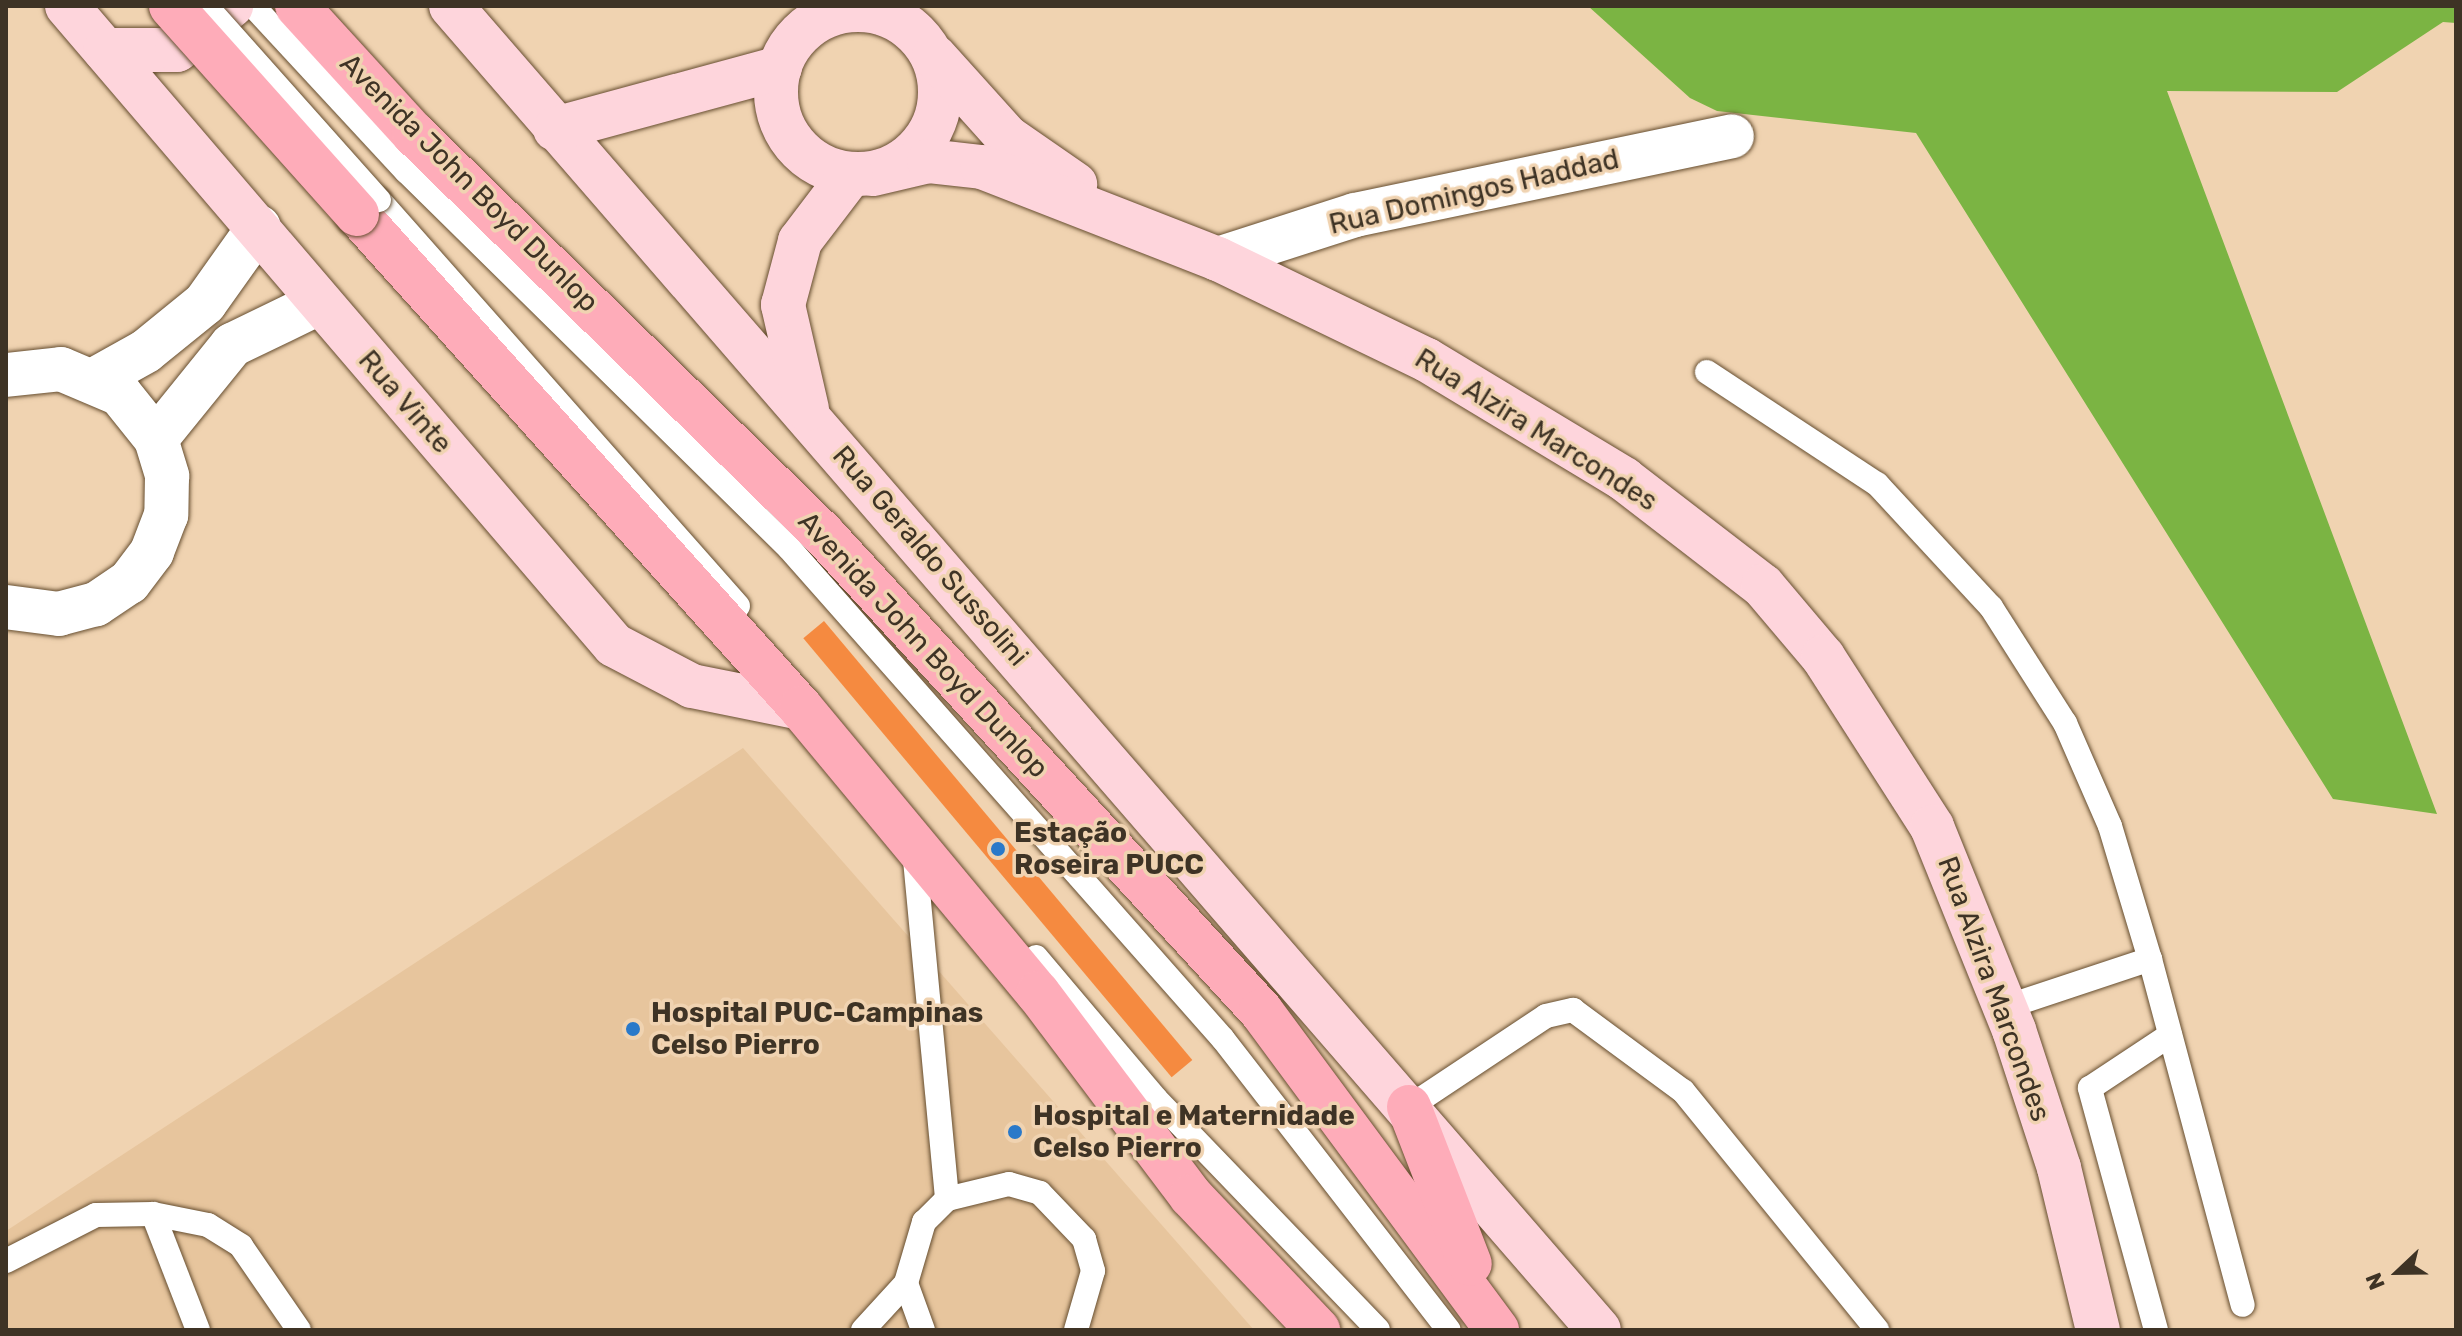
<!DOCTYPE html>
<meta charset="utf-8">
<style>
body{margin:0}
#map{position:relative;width:2462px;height:1336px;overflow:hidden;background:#f0d3b1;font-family:Rubik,sans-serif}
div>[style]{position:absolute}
.built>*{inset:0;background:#e7c59d}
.forest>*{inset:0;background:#7bb443}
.building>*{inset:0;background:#f58a40;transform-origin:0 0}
.roads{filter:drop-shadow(0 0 2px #664e30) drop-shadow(0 0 2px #664e30)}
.lane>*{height:24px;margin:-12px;padding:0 12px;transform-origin:12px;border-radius:12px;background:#fff}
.street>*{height:44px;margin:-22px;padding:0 22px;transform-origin:22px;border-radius:22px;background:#fff}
.secondary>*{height:44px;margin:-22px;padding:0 22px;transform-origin:22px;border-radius:22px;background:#fed5dc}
.secondary>.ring{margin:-22px;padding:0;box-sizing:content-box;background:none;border:44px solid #fed5dc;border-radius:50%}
.primary>*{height:44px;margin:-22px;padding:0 22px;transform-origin:22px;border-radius:22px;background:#feacb9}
.bridges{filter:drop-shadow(0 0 2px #664e30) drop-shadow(0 0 2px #664e30)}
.lane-bridge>*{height:24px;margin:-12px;padding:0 12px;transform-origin:12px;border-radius:12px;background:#fff}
.primary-bridge>*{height:44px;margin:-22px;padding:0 22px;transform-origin:22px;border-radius:22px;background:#feacb9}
.dots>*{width:22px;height:22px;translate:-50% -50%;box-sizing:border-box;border:4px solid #f0d3b1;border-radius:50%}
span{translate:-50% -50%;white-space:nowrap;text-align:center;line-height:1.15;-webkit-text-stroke:7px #f0d3b1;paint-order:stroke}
.street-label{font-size:28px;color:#3e3325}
.poi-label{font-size:28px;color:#3e3325;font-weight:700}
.left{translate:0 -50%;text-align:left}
.frame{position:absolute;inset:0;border:8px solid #3e3325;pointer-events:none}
.north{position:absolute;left:2358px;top:1232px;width:80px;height:80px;-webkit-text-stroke:6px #f0d3b1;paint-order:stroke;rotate:248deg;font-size:22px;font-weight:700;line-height:32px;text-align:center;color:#3e3325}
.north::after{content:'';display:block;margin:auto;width:28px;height:36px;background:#3e3325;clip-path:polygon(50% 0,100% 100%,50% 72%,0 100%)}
</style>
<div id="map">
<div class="built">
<i style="clip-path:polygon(743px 748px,1254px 1330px,6px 1330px,6px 1231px)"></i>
</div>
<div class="forest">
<i style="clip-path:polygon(1588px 6px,2456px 6px,2456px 23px,2443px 22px,2337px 92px,2167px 91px,2437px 814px,2333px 799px,1916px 133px,1717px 111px,1690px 98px)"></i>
</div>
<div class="building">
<i style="left:824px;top:621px;width:573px;height:27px;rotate:50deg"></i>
</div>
<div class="roads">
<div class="lane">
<i style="left:253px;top:6px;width:225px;rotate:47.2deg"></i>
<i style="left:406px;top:171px;width:537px;rotate:44.55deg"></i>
<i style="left:789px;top:548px;width:655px;rotate:48.53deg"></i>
<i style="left:1223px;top:1039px;width:368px;rotate:52.2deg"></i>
<i style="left:379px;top:200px;width:542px;rotate:48.52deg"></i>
<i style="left:1707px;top:372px;width:204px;rotate:33.4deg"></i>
<i style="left:1877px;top:484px;width:168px;rotate:47.2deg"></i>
<i style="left:1991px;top:607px;width:138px;rotate:57.5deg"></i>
<i style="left:2065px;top:723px;width:112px;rotate:66.4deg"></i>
<i style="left:2110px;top:826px;width:139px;rotate:73.3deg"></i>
<i style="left:2150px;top:959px;width:358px;rotate:75deg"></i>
<i style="left:914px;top:849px;width:352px;rotate:84.6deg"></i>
<i style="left:1036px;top:957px;width:186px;rotate:49.8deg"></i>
<i style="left:1156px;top:1099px;width:320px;rotate:46.1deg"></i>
<i style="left:2006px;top:1007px;width:152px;rotate:-18.4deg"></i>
<i style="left:1409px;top:1107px;width:164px;rotate:-33.6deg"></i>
<i style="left:1546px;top:1016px;width:28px;rotate:-13deg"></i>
<i style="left:1573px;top:1010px;width:137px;rotate:36.4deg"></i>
<i style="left:1683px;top:1091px;width:308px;rotate:50.9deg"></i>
<i style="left:153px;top:1214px;width:124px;rotate:68.8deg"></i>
<i style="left:6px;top:1261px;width:101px;rotate:-27.1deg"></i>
<i style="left:96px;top:1215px;width:57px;rotate:-1deg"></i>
<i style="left:153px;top:1214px;width:56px;rotate:11.3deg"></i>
<i style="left:208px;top:1225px;width:39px;rotate:32deg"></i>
<i style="left:241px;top:1246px;width:102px;rotate:55.4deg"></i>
<i style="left:863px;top:1330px;width:64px;rotate:-47.5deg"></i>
<i style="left:923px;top:1330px;width:50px;rotate:-109.9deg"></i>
<i style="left:906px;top:1283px;width:64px;rotate:-73.6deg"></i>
<i style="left:924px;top:1222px;width:33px;rotate:-45deg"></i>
<i style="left:947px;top:1199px;width:64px;rotate:-13.6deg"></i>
<i style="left:1009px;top:1184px;width:32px;rotate:16deg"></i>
<i style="left:1040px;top:1193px;width:64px;rotate:46.3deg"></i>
<i style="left:1084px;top:1239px;width:33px;rotate:74deg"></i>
<i style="left:1093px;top:1271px;width:61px;rotate:106.1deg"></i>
<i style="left:2156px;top:1330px;width:251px;rotate:-105.3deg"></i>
<i style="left:2090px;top:1088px;width:96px;rotate:-33.5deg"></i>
</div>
<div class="street">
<i style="left:1218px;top:259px;width:144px;rotate:-17.8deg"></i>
<i style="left:1355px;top:215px;width:385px;rotate:-11.8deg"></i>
<i style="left:6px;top:375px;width:55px;rotate:-6.2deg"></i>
<i style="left:61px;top:369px;width:64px;rotate:23deg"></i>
<i style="left:120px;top:394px;width:58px;rotate:51.3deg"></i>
<i style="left:156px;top:439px;width:39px;rotate:73deg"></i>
<i style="left:167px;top:476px;width:39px;rotate:91deg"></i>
<i style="left:166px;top:515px;width:40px;rotate:111deg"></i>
<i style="left:152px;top:552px;width:38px;rotate:127deg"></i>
<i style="left:129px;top:582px;width:40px;rotate:146deg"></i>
<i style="left:96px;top:604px;width:38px;rotate:165deg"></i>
<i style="left:59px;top:614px;width:53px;rotate:-172.5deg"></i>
<i style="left:96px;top:379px;width:57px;rotate:-29.2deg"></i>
<i style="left:146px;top:351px;width:76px;rotate:-39.1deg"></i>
<i style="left:205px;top:303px;width:93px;rotate:-54.6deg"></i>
<i style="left:156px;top:439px;width:121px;rotate:-51deg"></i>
<i style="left:232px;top:345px;width:97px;rotate:-25.8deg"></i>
</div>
<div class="secondary">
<i style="left:67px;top:6px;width:841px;rotate:49.44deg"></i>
<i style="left:614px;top:645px;width:88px;rotate:27.7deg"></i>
<i style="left:692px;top:686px;width:111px;rotate:11.4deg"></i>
<i style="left:451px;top:6px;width:1752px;rotate:49.07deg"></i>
<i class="ring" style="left:776px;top:10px;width:120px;height:120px"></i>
<i style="left:105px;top:50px;width:72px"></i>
<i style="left:177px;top:50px;width:70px;rotate:-39.2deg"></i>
<i style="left:934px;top:56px;width:109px;rotate:48deg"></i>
<i style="left:1007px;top:137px;width:83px;rotate:34.7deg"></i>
<i style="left:555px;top:129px;width:233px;rotate:-15.2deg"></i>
<i style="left:873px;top:174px;width:57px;rotate:-13.1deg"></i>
<i style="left:929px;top:161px;width:53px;rotate:6.5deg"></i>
<i style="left:982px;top:167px;width:253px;rotate:21.3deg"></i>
<i style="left:1218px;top:259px;width:232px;rotate:25.8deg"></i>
<i style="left:1427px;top:360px;width:230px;rotate:31.1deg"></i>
<i style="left:1624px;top:479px;width:175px;rotate:37.6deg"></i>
<i style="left:1763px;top:586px;width:93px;rotate:49.8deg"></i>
<i style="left:1823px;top:657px;width:202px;rotate:57.3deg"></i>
<i style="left:1932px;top:827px;width:219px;rotate:68deg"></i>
<i style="left:2014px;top:1030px;width:145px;rotate:71.9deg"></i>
<i style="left:2059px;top:1168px;width:167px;rotate:76.5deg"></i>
<i style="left:807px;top:409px;width:107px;rotate:-103deg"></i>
<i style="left:783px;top:305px;width:66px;rotate:-75.1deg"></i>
<i style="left:800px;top:241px;width:84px;rotate:-52.7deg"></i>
</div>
<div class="primary">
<i style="left:297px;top:6px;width:173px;rotate:47.6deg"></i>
<i style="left:414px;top:134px;width:572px;rotate:44.36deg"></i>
<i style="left:823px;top:534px;width:648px;rotate:47.44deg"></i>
<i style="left:1261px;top:1011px;width:397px;rotate:53.5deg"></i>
<i style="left:357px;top:214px;width:664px;rotate:48.05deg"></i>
<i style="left:801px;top:708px;width:371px;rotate:50.3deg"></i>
<i style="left:1038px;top:993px;width:254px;rotate:53deg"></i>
<i style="left:1191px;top:1196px;width:185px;rotate:46.5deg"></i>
<i style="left:1409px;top:1107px;width:168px;rotate:68.8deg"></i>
</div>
</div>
<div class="bridges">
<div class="lane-bridge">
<i style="left:206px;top:6px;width:260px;rotate:48.3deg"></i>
</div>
<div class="primary-bridge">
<i style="left:171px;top:6px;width:279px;rotate:48.2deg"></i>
</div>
</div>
<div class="dots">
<i style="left:998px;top:849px;background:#2a79c9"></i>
<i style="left:633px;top:1029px;background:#2a79c9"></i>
<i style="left:1015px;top:1132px;background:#2a79c9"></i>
</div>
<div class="street-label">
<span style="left:469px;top:183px;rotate:45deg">Avenida John Boyd Dunlop</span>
<span style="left:1474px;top:192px;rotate:-13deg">Rua Domingos Haddad</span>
<span style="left:405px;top:402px;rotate:49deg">Rua Vinte</span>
<span style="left:1536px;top:430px;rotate:32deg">Rua Alzira Marcondes</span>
<span style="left:930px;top:556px;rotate:49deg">Rua Geraldo Sussolini</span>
<span style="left:923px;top:645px;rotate:47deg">Avenida John Boyd Dunlop</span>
<span style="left:1994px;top:989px;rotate:70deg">Rua Alzira Marcondes</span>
</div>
<div class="poi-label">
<span class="left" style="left:1014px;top:849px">Estação<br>Roseira PUCC</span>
<span class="left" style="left:651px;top:1029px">Hospital PUC-Campinas<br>Celso Pierro</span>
<span class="left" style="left:1033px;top:1132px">Hospital e Maternidade<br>Celso Pierro</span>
</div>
<div class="frame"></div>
<div class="north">N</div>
</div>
